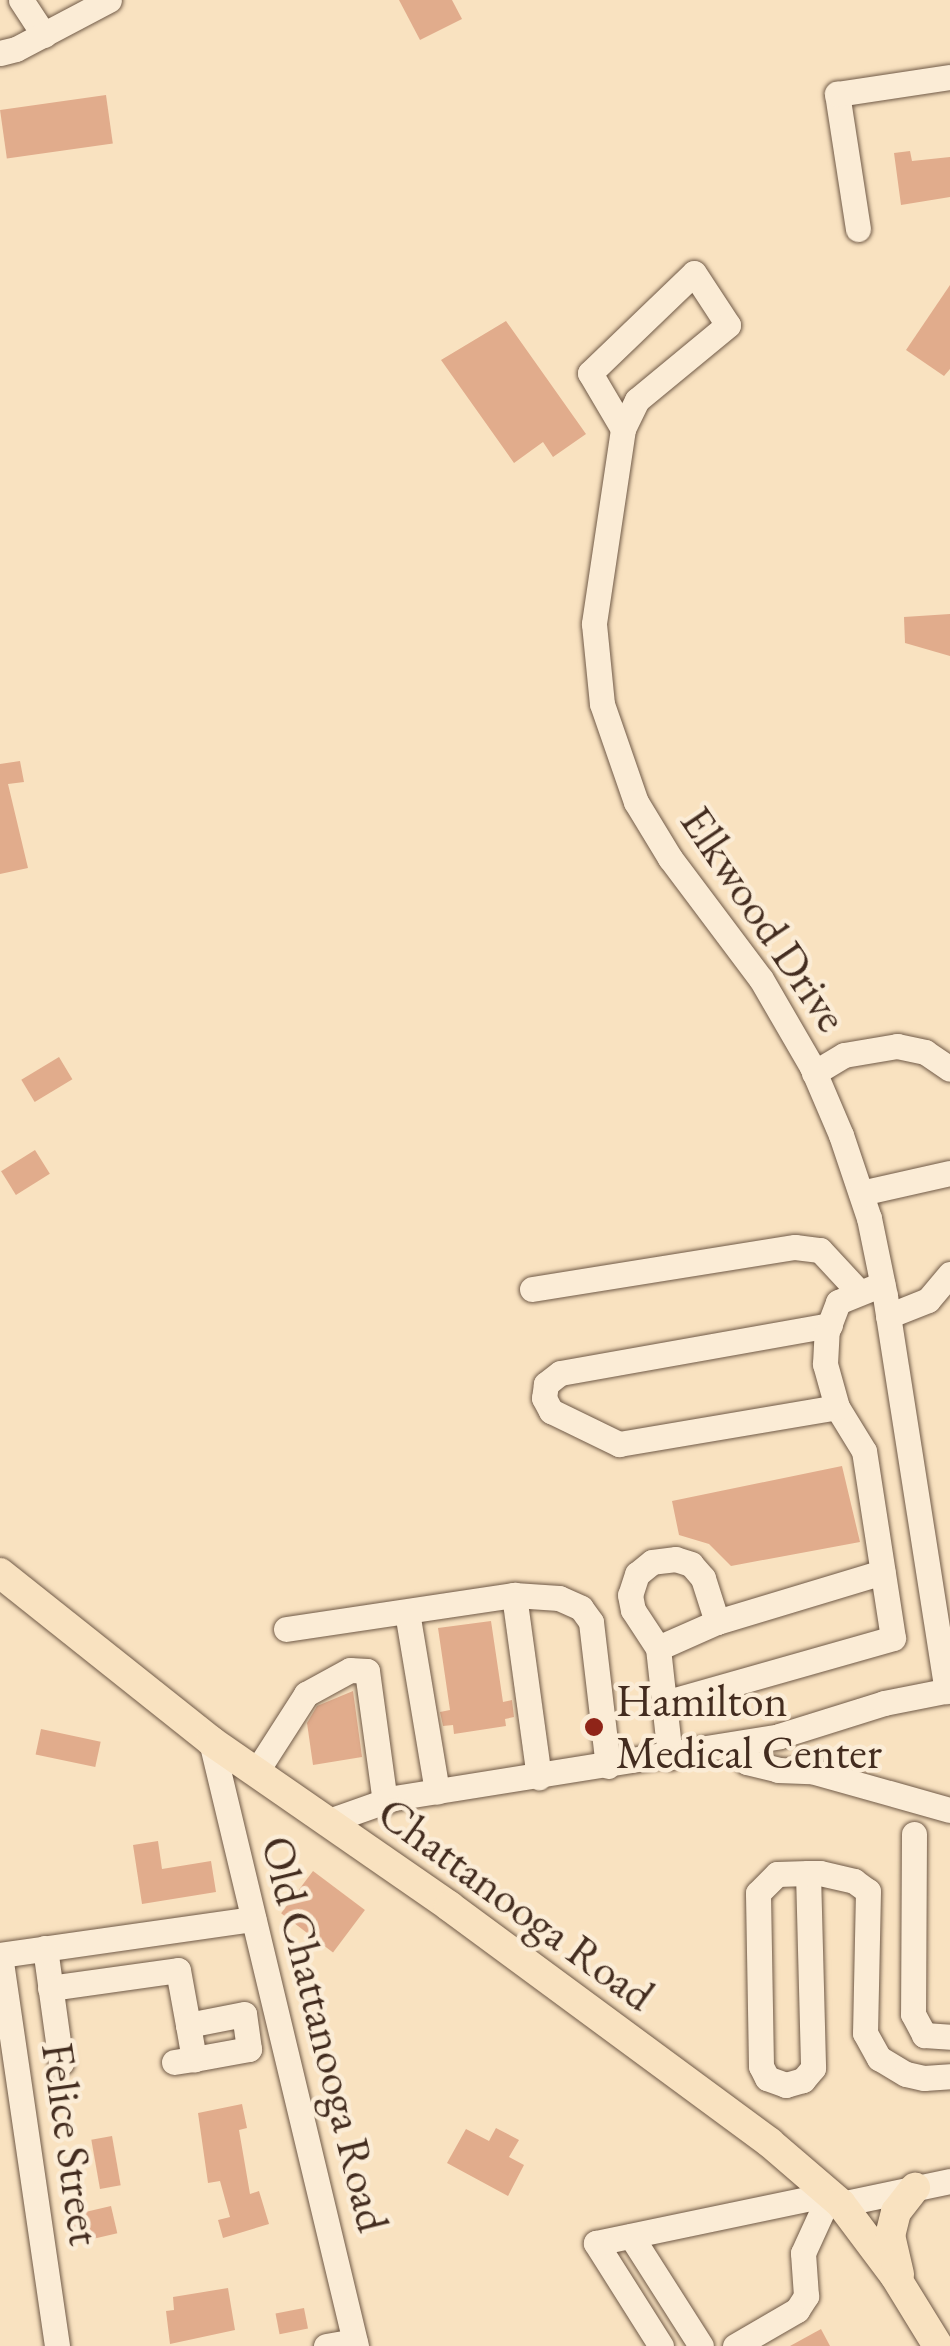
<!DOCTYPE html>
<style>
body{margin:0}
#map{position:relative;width:950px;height:2346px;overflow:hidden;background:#f9e2c0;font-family:"EB Garamond",serif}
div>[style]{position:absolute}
.building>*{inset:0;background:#e1ac8c;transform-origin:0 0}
.roads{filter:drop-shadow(0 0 2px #705a47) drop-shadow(0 0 2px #705a47)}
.minor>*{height:25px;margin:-12.5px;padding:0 12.5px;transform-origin:12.5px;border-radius:12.5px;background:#fbecd6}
.major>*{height:30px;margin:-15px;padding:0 15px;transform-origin:15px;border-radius:15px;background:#f9e2c0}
.dots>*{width:28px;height:28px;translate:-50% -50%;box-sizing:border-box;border:5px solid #fbecd6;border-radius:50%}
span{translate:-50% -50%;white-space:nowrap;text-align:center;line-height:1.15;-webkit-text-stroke:9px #fbecd6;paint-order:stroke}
.street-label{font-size:45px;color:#432c1f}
.poi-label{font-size:45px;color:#432c1f}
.left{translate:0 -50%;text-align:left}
</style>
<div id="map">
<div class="building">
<i style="clip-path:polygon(399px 0,452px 0,462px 19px,420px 40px)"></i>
<i style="left:106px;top:95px;width:49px;height:107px;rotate:82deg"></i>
<i style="clip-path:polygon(910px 151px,912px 161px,950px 157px,950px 197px,901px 205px,894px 153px)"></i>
<i style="clip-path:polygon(950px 285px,950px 369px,944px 376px,906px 350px)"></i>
<i style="clip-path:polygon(506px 321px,586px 434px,553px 457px,543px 442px,514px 463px,441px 360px)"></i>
<i style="clip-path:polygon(950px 614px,950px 656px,905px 643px,904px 617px)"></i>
<i style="clip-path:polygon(20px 761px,24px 782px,8px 784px,28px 868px,0 874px,0 764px)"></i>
<i style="left:59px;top:1057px;width:26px;height:44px;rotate:59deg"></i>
<i style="left:35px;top:1150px;width:28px;height:40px;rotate:58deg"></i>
<i style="clip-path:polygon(842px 1466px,860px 1542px,731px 1566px,709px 1544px,679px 1535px,672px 1501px)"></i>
<i style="clip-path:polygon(491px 1621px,503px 1702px,512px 1700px,514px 1717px,505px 1719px,506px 1726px,454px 1734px,453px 1725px,443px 1726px,440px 1712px,450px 1710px,438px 1628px)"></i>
<i style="clip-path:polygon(353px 1691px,362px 1757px,313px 1765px,307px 1723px,317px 1706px)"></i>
<i style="left:41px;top:1729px;width:61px;height:26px;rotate:12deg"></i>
<i style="clip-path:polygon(158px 1841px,162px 1869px,211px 1861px,216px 1892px,142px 1904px,133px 1845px)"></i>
<i style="left:313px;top:1871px;width:65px;height:53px;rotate:37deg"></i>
<i style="clip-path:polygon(242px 2104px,247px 2128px,239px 2130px,250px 2194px,259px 2191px,269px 2224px,223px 2238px,218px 2220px,230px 2217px,220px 2181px,208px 2183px,198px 2113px)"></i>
<i style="clip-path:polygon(496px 2128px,519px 2140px,509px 2157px,524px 2165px,508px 2196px,447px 2163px,466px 2129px,489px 2141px)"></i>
<i style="left:112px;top:2136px;width:50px;height:21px;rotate:80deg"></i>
<i style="left:111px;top:2206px;width:28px;height:44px;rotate:77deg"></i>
<i style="clip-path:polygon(228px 2288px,235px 2330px,170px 2344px,166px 2311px,174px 2310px,173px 2297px)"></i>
<i style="left:304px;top:2308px;width:21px;height:29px;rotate:79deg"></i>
<i style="clip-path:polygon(821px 2329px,830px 2346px,790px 2346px)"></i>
</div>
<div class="roads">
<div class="minor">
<i style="left:21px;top:0;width:42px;rotate:56.7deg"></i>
<i style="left:0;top:53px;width:16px;rotate:-14deg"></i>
<i style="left:16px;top:49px;width:105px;rotate:-27.8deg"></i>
<i style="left:858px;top:229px;width:137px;rotate:-98.8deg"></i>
<i style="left:837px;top:94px;width:114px;rotate:-8.6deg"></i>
<i style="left:694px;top:273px;width:62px;rotate:56.8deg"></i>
<i style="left:728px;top:325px;width:118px;rotate:140.5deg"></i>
<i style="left:637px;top:400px;width:32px;rotate:116deg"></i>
<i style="left:623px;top:429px;width:65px;rotate:-120.5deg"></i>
<i style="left:590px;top:373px;width:144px;rotate:-43.9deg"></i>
<i style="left:623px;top:429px;width:197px;rotate:98.5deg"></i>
<i style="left:594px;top:624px;width:80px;rotate:84.3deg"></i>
<i style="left:602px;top:704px;width:104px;rotate:70.9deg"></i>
<i style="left:636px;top:802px;width:66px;rotate:58.7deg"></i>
<i style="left:670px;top:858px;width:151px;rotate:53.1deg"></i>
<i style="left:761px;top:979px;width:102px;rotate:59.9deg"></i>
<i style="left:812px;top:1067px;width:74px;rotate:66.9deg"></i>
<i style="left:841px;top:1135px;width:88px;rotate:71.4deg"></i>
<i style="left:869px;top:1218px;width:80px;rotate:78.4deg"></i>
<i style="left:885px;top:1296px;width:400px;rotate:81.1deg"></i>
<i style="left:814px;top:1073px;width:35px;rotate:-31deg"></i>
<i style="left:844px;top:1055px;width:54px;rotate:-9.6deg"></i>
<i style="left:897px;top:1046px;width:29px;rotate:12deg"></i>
<i style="left:925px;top:1052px;width:30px;rotate:34deg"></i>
<i style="left:861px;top:1193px;width:91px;rotate:-12.7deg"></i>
<i style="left:532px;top:1289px;width:266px;rotate:-9.1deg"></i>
<i style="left:795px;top:1247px;width:25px;rotate:7deg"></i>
<i style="left:820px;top:1250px;width:56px;rotate:47.2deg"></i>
<i style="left:888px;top:1316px;width:43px;rotate:-21.8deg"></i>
<i style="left:928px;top:1300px;width:34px;rotate:-50deg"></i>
<i style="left:830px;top:1325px;width:274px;rotate:169.9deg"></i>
<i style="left:560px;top:1373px;width:18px;rotate:142deg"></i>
<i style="left:546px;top:1384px;width:14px;rotate:98deg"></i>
<i style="left:544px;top:1398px;width:15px;rotate:62deg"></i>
<i style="left:551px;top:1411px;width:76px;rotate:25.9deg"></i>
<i style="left:619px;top:1444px;width:221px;rotate:-9.6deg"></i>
<i style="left:514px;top:1595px;width:184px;rotate:82.2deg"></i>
<i style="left:407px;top:1612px;width:182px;rotate:80.5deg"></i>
<i style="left:717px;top:1622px;width:173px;rotate:-16.8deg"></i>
<i style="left:286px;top:1629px;width:231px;rotate:-8.5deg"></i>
<i style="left:514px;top:1595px;width:45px;rotate:3.8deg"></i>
<i style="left:559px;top:1598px;width:24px;rotate:24deg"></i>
<i style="left:581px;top:1608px;width:17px;rotate:54deg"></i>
<i style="left:591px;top:1622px;width:145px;rotate:83.3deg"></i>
<i style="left:658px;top:1648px;width:64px;rotate:-23.8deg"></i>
<i style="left:717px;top:1622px;width:46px;rotate:-107.7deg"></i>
<i style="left:703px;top:1578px;width:18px;rotate:-131deg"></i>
<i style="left:691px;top:1564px;width:16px;rotate:-162deg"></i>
<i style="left:676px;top:1559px;width:24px;rotate:173deg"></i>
<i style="left:652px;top:1562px;width:19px;rotate:141deg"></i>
<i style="left:637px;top:1574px;width:22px;rotate:108deg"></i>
<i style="left:630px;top:1595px;width:15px;rotate:79deg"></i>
<i style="left:633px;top:1610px;width:45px;rotate:56.7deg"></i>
<i style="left:658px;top:1648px;width:110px;rotate:83.7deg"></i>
<i style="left:664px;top:1703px;width:238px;rotate:-15.8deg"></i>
<i style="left:893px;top:1638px;width:189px;rotate:-98.8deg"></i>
<i style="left:864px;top:1451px;width:52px;rotate:-121.5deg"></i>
<i style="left:837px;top:1407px;width:45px;rotate:-105.6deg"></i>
<i style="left:825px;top:1364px;width:33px;rotate:-87deg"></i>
<i style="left:827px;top:1331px;width:31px;rotate:-69deg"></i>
<i style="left:838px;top:1302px;width:48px;rotate:-22.2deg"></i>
<i style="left:211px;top:1741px;width:622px;rotate:76.52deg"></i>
<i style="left:729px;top:1746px;width:24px;rotate:42deg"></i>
<i style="left:747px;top:1762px;width:32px;rotate:14deg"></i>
<i style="left:778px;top:1770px;width:33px;rotate:2deg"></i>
<i style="left:811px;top:1771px;width:144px;rotate:15.7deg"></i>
<i style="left:256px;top:1772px;width:93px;rotate:-57.3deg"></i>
<i style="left:306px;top:1694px;width:50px;rotate:-28.6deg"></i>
<i style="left:350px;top:1670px;width:17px;rotate:3deg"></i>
<i style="left:367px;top:1671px;width:132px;rotate:82.2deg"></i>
<i style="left:326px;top:1822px;width:72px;rotate:-19.4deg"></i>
<i style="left:394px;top:1798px;width:390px;rotate:-9.1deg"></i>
<i style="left:779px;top:1736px;width:110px;rotate:-17.4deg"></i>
<i style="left:884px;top:1703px;width:67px;rotate:-11.1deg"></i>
<i style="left:914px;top:1834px;width:180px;rotate:90.3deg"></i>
<i style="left:913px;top:2014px;width:24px;rotate:62deg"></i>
<i style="left:924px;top:2035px;width:26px;rotate:4deg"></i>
<i style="left:808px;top:1873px;width:195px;rotate:88.5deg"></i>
<i style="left:813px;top:2068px;width:16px;rotate:130deg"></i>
<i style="left:803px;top:2080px;width:18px;rotate:164deg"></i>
<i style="left:786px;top:2085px;width:20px;rotate:-160deg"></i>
<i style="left:767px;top:2078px;width:13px;rotate:-117deg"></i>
<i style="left:761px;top:2066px;width:173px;rotate:-91deg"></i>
<i style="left:758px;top:1893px;width:27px;rotate:-45deg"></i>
<i style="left:777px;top:1874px;width:31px;rotate:-2deg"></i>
<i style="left:808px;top:1873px;width:12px"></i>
<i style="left:820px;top:1873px;width:35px;rotate:13deg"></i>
<i style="left:854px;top:1881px;width:17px;rotate:36deg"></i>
<i style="left:868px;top:1891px;width:142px;rotate:91.2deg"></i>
<i style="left:865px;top:2033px;width:29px;rotate:61deg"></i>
<i style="left:879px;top:2058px;width:31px;rotate:31deg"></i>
<i style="left:906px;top:2074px;width:18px;rotate:13deg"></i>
<i style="left:924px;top:2078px;width:26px;rotate:-4deg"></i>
<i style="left:45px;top:1948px;width:116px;rotate:82.1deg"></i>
<i style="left:0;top:1955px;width:395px;rotate:81.7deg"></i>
<i style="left:0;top:1955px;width:256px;rotate:-8.1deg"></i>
<i style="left:50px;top:1988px;width:129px;rotate:-8deg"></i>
<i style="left:178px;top:1970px;width:56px;rotate:79.7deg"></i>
<i style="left:174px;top:2062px;width:20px;rotate:-9deg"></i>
<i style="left:194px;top:2059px;width:56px;rotate:-10.3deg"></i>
<i style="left:249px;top:2049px;width:35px;rotate:-98deg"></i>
<i style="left:244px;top:2014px;width:57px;rotate:168.9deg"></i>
<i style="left:188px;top:2025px;width:35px;rotate:80deg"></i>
<i style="left:841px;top:2204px;width:111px;rotate:-11.9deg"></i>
<i style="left:631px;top:2236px;width:130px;rotate:57.5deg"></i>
<i style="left:326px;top:2346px;width:29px;rotate:-10deg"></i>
<i style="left:661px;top:2346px;width:122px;rotate:-122.3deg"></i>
<i style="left:596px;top:2243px;width:239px;rotate:-11.8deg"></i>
<i style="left:735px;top:2346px;width:72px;rotate:-30.1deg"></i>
<i style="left:797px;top:2310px;width:17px;rotate:-57deg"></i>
<i style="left:806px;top:2296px;width:43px;rotate:-94deg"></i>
<i style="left:803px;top:2253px;width:65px;rotate:-65.4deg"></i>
</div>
<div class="major">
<i style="left:0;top:1573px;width:270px;rotate:38.5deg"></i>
<i style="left:211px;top:1741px;width:290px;rotate:34.7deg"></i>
<i style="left:449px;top:1906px;width:398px;rotate:36.4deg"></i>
<i style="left:769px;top:2142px;width:95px;rotate:40.7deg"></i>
<i style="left:841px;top:2204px;width:90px;rotate:53.1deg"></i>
<i style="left:895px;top:2276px;width:82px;rotate:58.4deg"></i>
<i style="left:899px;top:2274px;width:39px;rotate:-103deg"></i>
<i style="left:890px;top:2236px;width:25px;rotate:-76deg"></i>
<i style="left:896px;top:2212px;width:31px;rotate:-52deg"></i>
</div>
</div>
<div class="dots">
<i style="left:594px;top:1727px;background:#8f2418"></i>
</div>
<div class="street-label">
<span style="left:764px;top:919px;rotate:56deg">Elkwood Drive</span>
<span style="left:516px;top:1904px;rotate:36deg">Chattanooga Road</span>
<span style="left:325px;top:2034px;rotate:76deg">Old Chattanooga Road</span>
<span style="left:71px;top:2144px;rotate:82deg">Felice Street</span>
</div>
<div class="poi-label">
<span class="left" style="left:616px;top:1727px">Hamilton<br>Medical Center</span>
</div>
</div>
